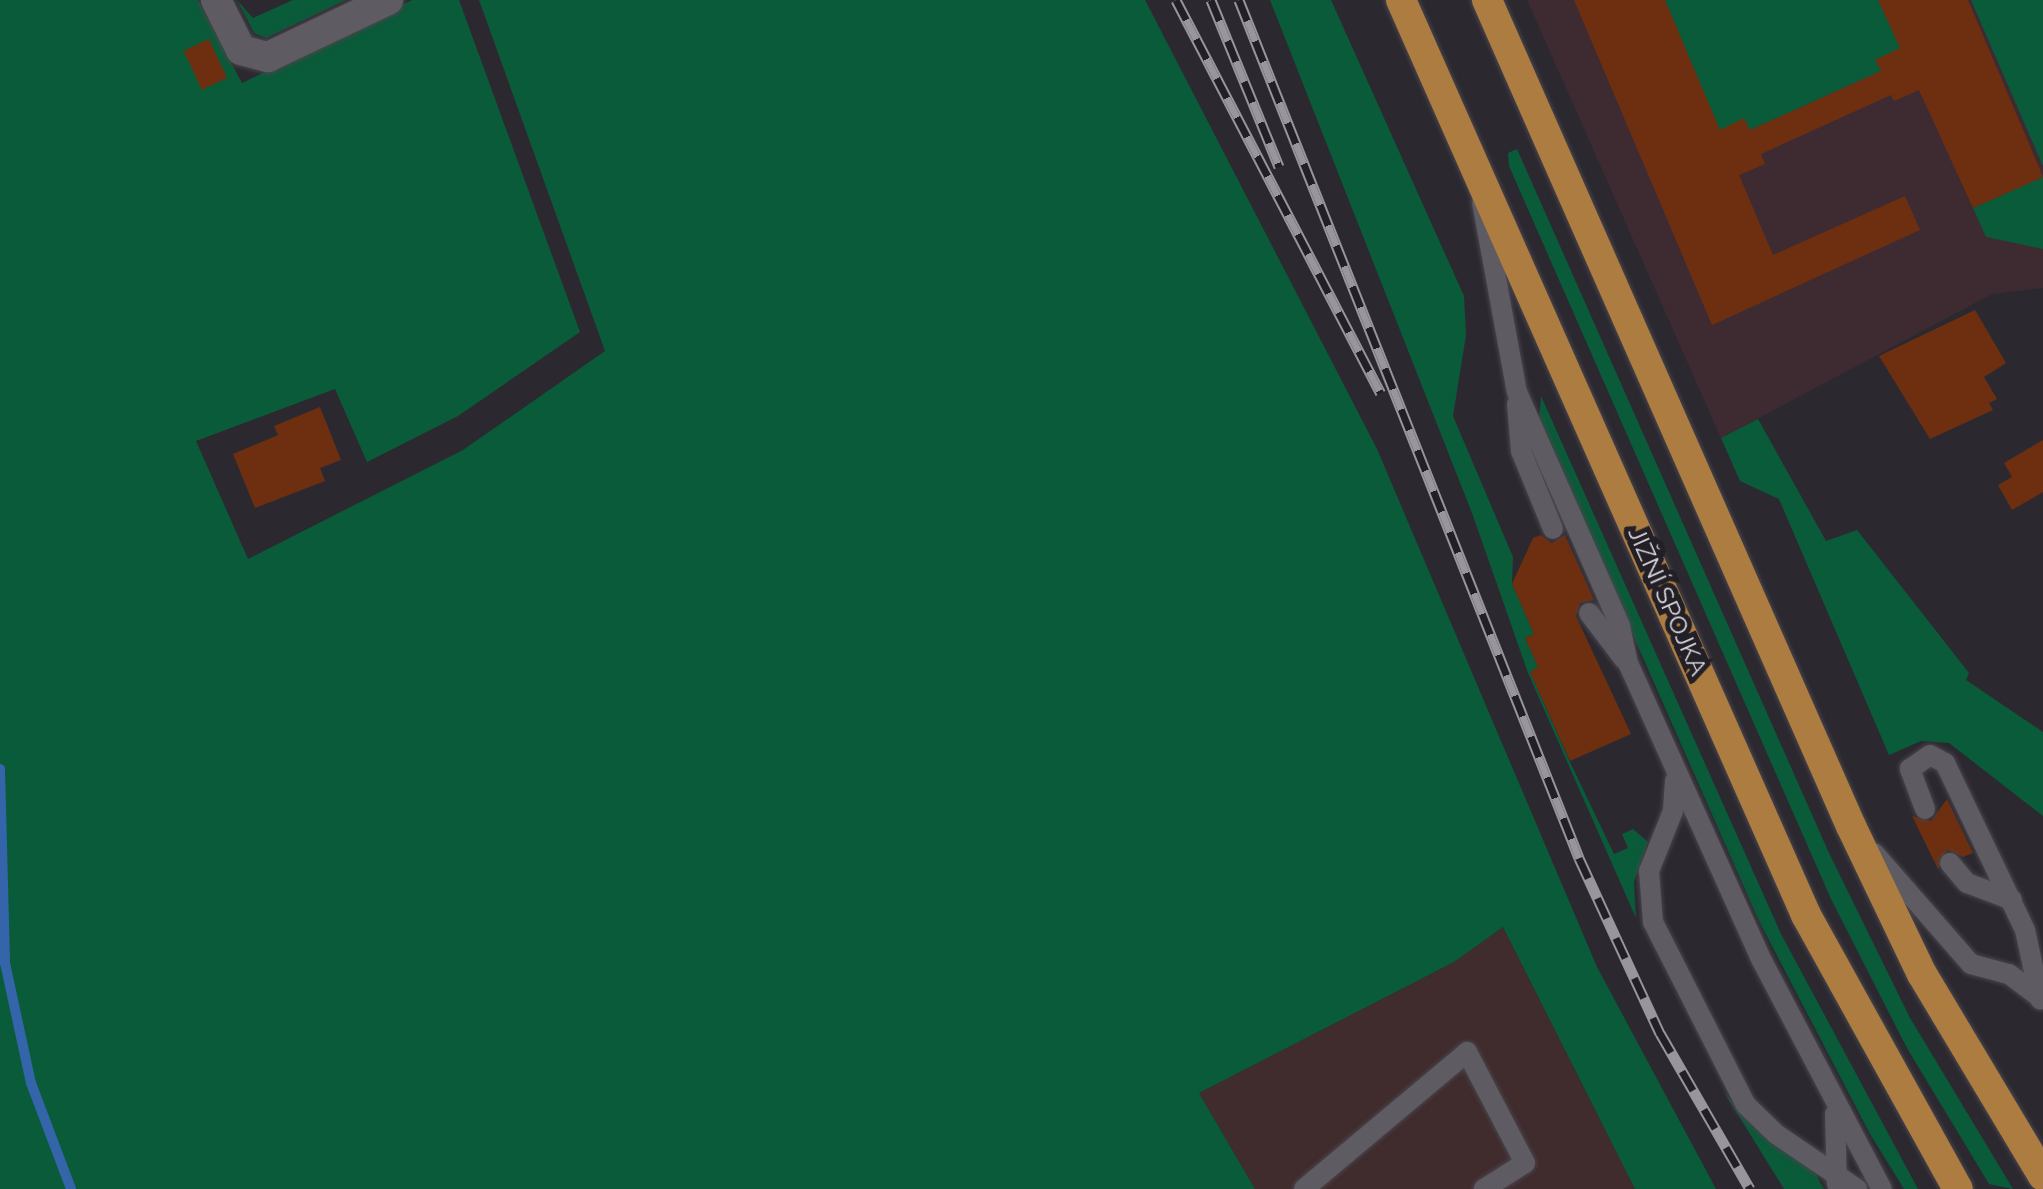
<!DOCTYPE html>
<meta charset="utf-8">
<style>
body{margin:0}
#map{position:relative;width:2043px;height:1189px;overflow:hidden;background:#2c2830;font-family:Raleway,sans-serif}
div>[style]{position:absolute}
.industrial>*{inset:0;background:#402b2d}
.education>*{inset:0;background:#3e2b32}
.green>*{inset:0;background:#0a5b3a}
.stream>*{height:10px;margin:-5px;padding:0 5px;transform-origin:5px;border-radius:5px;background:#3464aa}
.building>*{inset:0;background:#6e2f11;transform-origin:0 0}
.roads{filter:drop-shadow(0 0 2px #48454b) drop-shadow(0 0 2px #48454b)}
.service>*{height:20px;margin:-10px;padding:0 10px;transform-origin:10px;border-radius:10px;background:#5f5b63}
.minor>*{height:30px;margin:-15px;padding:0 15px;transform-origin:15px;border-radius:15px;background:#5f5b63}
.trunk>*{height:30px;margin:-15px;padding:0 15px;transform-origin:15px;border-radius:15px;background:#ac7c40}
.rail>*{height:11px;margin-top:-5.5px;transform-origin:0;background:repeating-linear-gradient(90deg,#221f26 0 22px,#98969c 0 44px);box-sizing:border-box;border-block:2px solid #98969c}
span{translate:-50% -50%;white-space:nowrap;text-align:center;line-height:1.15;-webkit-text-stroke:10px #221f26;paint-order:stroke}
.street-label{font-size:25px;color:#dbd9de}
</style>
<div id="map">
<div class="industrial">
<i style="clip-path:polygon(1503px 927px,1635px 1189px,1255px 1189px,1199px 1093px,1454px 962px)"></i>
</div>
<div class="education">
<i style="clip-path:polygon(1527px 0,2007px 0,2043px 53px,2043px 288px,1992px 294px,1721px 438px)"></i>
</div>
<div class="green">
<i style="clip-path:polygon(0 0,198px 0,242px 83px,412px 0,459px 0,580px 332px,458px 416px,367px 462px,335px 389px,196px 441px,248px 559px,463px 450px,605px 351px,479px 0,1145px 0,1377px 449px,1597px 967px,1716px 1189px,1635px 1189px,1503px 927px,1454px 962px,1199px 1093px,1255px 1189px,0 1189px)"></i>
<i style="clip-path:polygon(237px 0,253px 18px,293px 0,346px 0,266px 38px,254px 33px)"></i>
<i style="clip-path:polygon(1270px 0,1331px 0,1464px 296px,1466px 335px,1453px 416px,1513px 557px,1512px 584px,1534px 634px,1525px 638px,1538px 667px,1530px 672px,1569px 760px,1614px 854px,1628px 848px,1622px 834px,1633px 829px,1648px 842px,1634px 882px,1636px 918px,1528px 673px,1472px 513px)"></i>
<i style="clip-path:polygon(1665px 0,1878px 0,1906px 60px,1876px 60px,1881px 71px,1750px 130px,1744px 119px,1724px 141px)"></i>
<i style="clip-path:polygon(1971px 0,2043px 0,2043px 166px)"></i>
<i style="clip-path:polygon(1517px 149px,1829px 853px,1910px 1018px,2013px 1189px,1989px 1184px,1907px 1048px,1831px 899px,1509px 166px,1508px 153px)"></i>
<i style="clip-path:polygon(2043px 177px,2043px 249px,1986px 237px,1973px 208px)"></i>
<i style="clip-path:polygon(1541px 396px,1781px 934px,1918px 1189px,1904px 1189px,1870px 1134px,1759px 921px,1539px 422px)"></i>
<i style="clip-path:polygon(1758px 419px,1826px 541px,1857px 530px,1969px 673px,1966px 680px,2043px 732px,2043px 816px,1949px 743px,1921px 741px,1889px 755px,1779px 499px,1740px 481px,1721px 438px)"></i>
<i style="clip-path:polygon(1724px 1092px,1749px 1121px,1811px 1166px,1824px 1189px,1784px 1189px)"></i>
</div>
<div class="stream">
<i style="left:0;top:769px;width:194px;rotate:88.5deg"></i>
<i style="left:5px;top:963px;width:123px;rotate:77.8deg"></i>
<i style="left:31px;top:1083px;width:113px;rotate:69.3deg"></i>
</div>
<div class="building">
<i style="clip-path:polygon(1574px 0,1665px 0,1720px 130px,1744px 118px,1750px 130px,1881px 71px,1875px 60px,1900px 48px,1878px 0,1968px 0,2043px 177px,1973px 208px,1919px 90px,1894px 101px,1891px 95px,1761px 154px,1765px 164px,1739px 175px,1773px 255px,1905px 196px,1920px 230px,1712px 325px)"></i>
<i style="left:209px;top:39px;width:43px;height:28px;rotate:65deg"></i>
<i style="clip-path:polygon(1975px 310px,2006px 363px,1984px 377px,1997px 399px,1989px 403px,1993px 410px,1930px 439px,1879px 356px)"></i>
<i style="clip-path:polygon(320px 407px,341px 460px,320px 468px,325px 481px,255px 508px,233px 454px,278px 435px,274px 426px)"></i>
<i style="clip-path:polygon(2043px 440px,2043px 492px,2012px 510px,1998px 485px,2012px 477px,2004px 463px)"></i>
<i style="clip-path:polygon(1541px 535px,1552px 543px,1565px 535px,1594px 600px,1580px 603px,1576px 616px,1631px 734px,1570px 761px,1530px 672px,1538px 667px,1525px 638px,1534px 634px,1512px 584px,1533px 538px)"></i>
<i style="clip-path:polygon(1947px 799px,1973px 853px,1963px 857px,1947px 850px,1938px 869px,1912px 816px,1931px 821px)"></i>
</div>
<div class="roads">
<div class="service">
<i style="left:1482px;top:202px;width:193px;rotate:79.6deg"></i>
<i style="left:1517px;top:392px;width:256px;rotate:66.2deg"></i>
<i style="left:1620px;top:626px;width:38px;rotate:78deg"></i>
<i style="left:1628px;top:663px;width:322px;rotate:65.8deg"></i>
<i style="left:1760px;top:957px;width:262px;rotate:62.3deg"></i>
<i style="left:1517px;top:404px;width:47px;rotate:85.1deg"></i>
<i style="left:1521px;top:451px;width:84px;rotate:67.7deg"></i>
<i style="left:1589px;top:613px;width:58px;rotate:52.7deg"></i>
<i style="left:1675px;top:781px;width:30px;rotate:94deg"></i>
<i style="left:1673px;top:811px;width:65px;rotate:111.8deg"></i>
<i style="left:1649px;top:871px;width:51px;rotate:85.5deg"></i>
<i style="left:1653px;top:922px;width:205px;rotate:63.1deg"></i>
<i style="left:1746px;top:1105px;width:42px;rotate:44deg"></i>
<i style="left:1776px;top:1134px;width:98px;rotate:34.2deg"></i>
<i style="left:1925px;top:809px;width:43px;rotate:-110.6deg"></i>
<i style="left:1910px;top:769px;width:24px;rotate:-35deg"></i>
<i style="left:1930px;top:755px;width:17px;rotate:28deg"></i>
<i style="left:1945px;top:763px;width:185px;rotate:64.4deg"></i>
<i style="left:2025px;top:930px;width:71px;rotate:77.7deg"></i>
<i style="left:1874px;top:853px;width:147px;rotate:48.9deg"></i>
<i style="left:1971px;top:964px;width:39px;rotate:15deg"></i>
<i style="left:2009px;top:974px;width:34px;rotate:37deg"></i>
<i style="left:1950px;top:863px;width:26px;rotate:50deg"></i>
<i style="left:1967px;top:883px;width:48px;rotate:20.7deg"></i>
<i style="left:1835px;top:1114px;width:70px;rotate:88.4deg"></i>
<i style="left:1304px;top:1189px;width:213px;rotate:-40deg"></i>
<i style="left:1467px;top:1052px;width:125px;rotate:62.4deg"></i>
<i style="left:1525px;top:1163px;width:49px;rotate:147.6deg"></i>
</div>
<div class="minor">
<i style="left:216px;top:0;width:56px;rotate:63.4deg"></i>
<i style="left:241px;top:50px;width:28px;rotate:15deg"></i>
<i style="left:268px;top:57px;width:133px;rotate:-25.4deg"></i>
</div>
<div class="trunk">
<i style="left:1401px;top:0;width:1001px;rotate:66.12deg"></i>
<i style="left:1806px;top:915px;width:313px;rotate:61deg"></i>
<i style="left:1487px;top:0;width:903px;rotate:66.22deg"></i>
<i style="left:1851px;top:826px;width:164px;rotate:64.4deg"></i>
<i style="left:1922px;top:974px;width:235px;rotate:59.1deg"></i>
</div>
</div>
<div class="rail">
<i style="left:1176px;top:0;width:443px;rotate:62.5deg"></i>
<i style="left:1211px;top:0;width:180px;rotate:67.8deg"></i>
<i style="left:1239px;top:0;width:923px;rotate:68.38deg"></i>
<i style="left:1579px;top:858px;width:193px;rotate:65.2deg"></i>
<i style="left:1660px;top:1033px;width:180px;rotate:60deg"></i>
</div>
<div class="street-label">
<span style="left:1668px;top:601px;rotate:66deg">JIŽNÍ SPOJKA</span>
</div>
</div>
